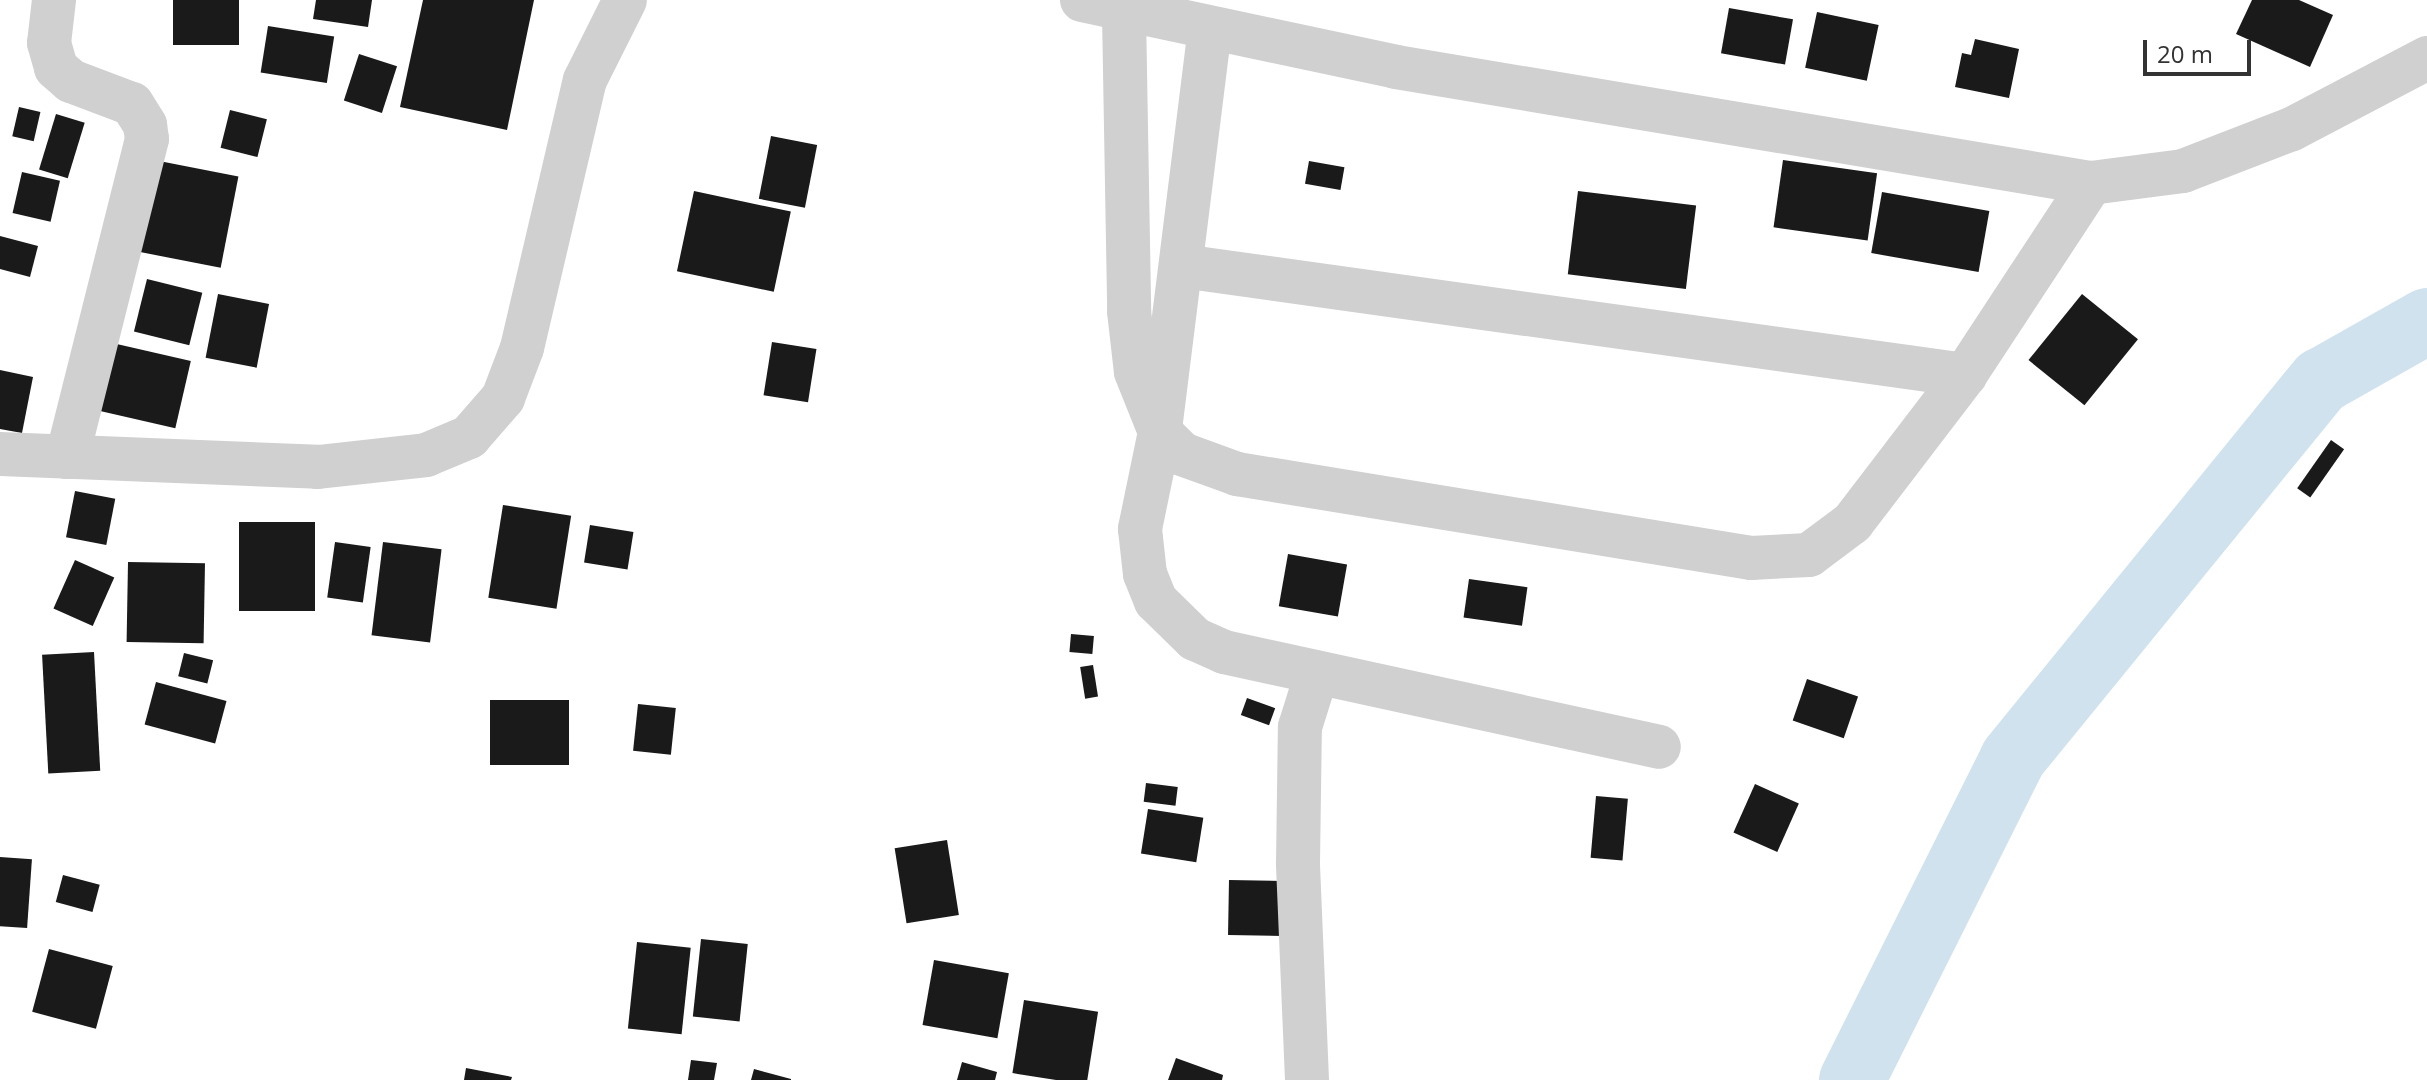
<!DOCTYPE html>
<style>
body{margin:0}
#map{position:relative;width:2427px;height:1080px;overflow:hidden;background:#fff;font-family:"Open Sans",sans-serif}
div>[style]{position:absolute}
.river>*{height:66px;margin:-33px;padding:0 33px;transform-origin:33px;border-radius:33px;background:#cfe2ee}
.building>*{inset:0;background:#1a1a1a;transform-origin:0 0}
.minor>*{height:44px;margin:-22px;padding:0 22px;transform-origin:22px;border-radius:22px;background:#d0d0d0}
span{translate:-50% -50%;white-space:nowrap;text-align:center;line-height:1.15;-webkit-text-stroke:8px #fff;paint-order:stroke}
.scale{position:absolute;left:2143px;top:40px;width:108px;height:36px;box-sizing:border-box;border:4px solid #333;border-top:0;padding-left:10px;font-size:24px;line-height:28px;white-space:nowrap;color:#333;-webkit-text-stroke:6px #fff;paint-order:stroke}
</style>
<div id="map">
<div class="river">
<i style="left:1852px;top:1080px;width:360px;rotate:-63.4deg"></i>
<i style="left:2013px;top:758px;width:487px;rotate:-50.8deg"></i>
<i style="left:2321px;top:381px;width:122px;rotate:-29.5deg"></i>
</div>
<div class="building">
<i style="left:173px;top:0;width:66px;height:45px"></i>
<i style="clip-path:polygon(316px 0,372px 0,368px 27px,313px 19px)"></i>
<i style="clip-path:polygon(423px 0,534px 0,507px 130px,400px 107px)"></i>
<i style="clip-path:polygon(2252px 0,2299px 0,2333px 15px,2310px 67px,2236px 34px)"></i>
<i style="left:1729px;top:8px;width:65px;height:46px;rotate:10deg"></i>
<i style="left:1817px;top:12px;width:63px;height:57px;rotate:12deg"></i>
<i style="left:268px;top:26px;width:67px;height:47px;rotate:9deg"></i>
<i style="clip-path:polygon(1975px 39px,2019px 49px,2009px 98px,1955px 87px,1962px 53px,1971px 55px)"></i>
<i style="left:359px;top:54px;width:40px;height:49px;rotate:18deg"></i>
<i style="left:19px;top:107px;width:22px;height:30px;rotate:13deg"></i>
<i style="left:230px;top:110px;width:38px;height:39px;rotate:14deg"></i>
<i style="left:56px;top:114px;width:30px;height:58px;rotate:17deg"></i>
<i style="left:771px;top:136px;width:47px;height:64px;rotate:11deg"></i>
<i style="left:154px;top:160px;width:86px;height:93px;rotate:11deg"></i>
<i style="left:1783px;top:160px;width:95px;height:68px;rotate:8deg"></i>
<i style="left:1309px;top:161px;width:36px;height:23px;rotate:10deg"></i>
<i style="left:22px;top:172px;width:39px;height:42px;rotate:13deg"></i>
<i style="left:694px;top:191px;width:99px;height:82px;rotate:12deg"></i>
<i style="left:1578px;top:191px;width:119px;height:84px;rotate:7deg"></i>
<i style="left:1882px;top:192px;width:109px;height:62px;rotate:10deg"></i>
<i style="clip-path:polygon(0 236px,38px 246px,30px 277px,0 269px)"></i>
<i style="left:147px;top:279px;width:57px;height:54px;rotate:14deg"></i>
<i style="left:218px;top:294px;width:52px;height:65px;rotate:11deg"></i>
<i style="left:2082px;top:294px;width:72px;height:85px;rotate:39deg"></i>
<i style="left:108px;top:342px;width:85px;height:69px;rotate:13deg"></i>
<i style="left:772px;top:342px;width:45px;height:54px;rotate:9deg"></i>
<i style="clip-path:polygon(0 370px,33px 377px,22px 433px,0 429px)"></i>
<i style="left:2331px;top:440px;width:16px;height:59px;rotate:35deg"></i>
<i style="left:75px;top:491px;width:41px;height:47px;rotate:11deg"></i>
<i style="left:503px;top:505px;width:69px;height:94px;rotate:9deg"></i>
<i style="left:239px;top:522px;width:76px;height:89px"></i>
<i style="left:590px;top:525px;width:44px;height:38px;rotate:9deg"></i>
<i style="left:335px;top:542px;width:36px;height:56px;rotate:8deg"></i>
<i style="left:383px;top:542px;width:59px;height:94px;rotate:7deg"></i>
<i style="left:1288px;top:554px;width:60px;height:53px;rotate:10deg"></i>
<i style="left:75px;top:560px;width:43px;height:53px;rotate:24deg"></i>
<i style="left:128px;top:562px;width:77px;height:80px;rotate:1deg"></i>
<i style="left:1469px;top:579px;width:59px;height:39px;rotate:8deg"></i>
<i style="left:1071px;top:634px;width:23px;height:18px;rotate:5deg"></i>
<i style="left:94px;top:652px;width:119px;height:52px;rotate:87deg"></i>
<i style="left:184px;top:653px;width:30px;height:24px;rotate:14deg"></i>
<i style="left:1093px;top:665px;width:32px;height:13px;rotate:81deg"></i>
<i style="left:1807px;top:679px;width:54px;height:44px;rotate:19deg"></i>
<i style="left:156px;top:682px;width:73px;height:44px;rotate:15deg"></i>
<i style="left:1247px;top:698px;width:30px;height:18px;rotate:20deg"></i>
<i style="left:490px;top:700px;width:79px;height:65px"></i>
<i style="left:638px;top:704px;width:38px;height:47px;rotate:6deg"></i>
<i style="left:1146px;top:783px;width:32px;height:19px;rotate:7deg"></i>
<i style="left:1755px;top:784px;width:48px;height:53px;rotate:24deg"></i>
<i style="left:1596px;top:796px;width:32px;height:62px;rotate:5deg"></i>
<i style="left:1148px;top:809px;width:56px;height:45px;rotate:9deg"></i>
<i style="left:947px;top:840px;width:76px;height:53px;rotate:81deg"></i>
<i style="left:0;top:857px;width:32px;height:69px;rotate:4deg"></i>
<i style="left:63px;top:875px;width:38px;height:28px;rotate:15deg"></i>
<i style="left:1229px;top:880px;width:55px;height:55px;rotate:1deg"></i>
<i style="left:701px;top:939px;width:47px;height:78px;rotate:6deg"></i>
<i style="left:637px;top:942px;width:54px;height:87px;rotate:6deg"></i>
<i style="left:49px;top:949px;width:66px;height:65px;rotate:15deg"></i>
<i style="left:934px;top:960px;width:76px;height:66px;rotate:10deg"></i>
<i style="left:1024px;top:1000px;width:75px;height:74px;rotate:9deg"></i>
<i style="clip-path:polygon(1176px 1058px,1223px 1075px,1222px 1080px,1168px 1080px)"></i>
<i style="clip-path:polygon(691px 1060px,717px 1063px,714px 1080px,688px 1080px)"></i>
<i style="clip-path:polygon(962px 1062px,997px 1072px,995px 1080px,957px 1080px)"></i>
<i style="clip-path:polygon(466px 1068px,512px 1077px,511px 1080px,464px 1080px)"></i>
<i style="clip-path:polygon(754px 1069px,791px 1079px,791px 1080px,751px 1080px)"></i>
</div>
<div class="minor">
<i style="left:54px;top:0;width:43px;rotate:96.6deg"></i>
<i style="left:49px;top:43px;width:26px;rotate:74deg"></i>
<i style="left:56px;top:68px;width:20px;rotate:41deg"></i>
<i style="left:71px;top:81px;width:65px;rotate:20.7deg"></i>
<i style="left:132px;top:104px;width:25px;rotate:58deg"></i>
<i style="left:145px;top:125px;width:14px;rotate:82deg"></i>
<i style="left:147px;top:139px;width:328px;rotate:104.1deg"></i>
<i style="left:1082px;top:0;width:321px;rotate:12deg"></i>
<i style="left:1396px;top:67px;width:705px;rotate:9.48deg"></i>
<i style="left:2091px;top:183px;width:93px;rotate:-7.4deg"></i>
<i style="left:2183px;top:171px;width:117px;rotate:-21.1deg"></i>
<i style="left:2292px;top:129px;width:153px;rotate:-27.7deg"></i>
<i style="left:1124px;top:13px;width:298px;rotate:89deg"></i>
<i style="left:1129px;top:311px;width:61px;rotate:83.5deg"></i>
<i style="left:1136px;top:372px;width:65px;rotate:68.2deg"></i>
<i style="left:1160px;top:432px;width:31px;rotate:45deg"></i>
<i style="left:1182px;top:454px;width:59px;rotate:20deg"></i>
<i style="left:1237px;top:474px;width:521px;rotate:9.28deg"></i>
<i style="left:1751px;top:558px;width:58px;rotate:-3deg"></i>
<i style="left:1809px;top:555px;width:54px;rotate:-36.7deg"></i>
<i style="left:1852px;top:523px;width:186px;rotate:-52.6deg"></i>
<i style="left:1965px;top:375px;width:230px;rotate:-56.7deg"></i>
<i style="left:1210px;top:28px;width:407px;rotate:97.1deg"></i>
<i style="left:1160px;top:432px;width:99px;rotate:101.7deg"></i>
<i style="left:1140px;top:529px;width:45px;rotate:83.7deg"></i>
<i style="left:1145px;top:574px;width:29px;rotate:68deg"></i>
<i style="left:1156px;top:601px;width:54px;rotate:44.3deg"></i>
<i style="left:1195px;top:639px;width:32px;rotate:24deg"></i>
<i style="left:1224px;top:652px;width:445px;rotate:12.3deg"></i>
<i style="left:1182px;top:266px;width:791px;rotate:7.93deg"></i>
<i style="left:0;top:454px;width:318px;rotate:2.3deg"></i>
<i style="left:318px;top:467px;width:109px;rotate:-6.3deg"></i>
<i style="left:426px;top:455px;width:47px;rotate:-22.7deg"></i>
<i style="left:469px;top:437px;width:52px;rotate:-48.9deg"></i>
<i style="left:503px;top:398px;width:53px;rotate:-69.2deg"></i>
<i style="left:522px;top:348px;width:275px;rotate:-76.8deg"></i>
<i style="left:585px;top:80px;width:89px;rotate:-63.4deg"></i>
<i style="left:1307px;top:1080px;width:217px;rotate:-92.4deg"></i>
<i style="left:1298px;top:863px;width:136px;rotate:-89.2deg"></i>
<i style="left:1300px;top:727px;width:53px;rotate:-72.6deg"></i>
</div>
<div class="scale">20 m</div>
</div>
